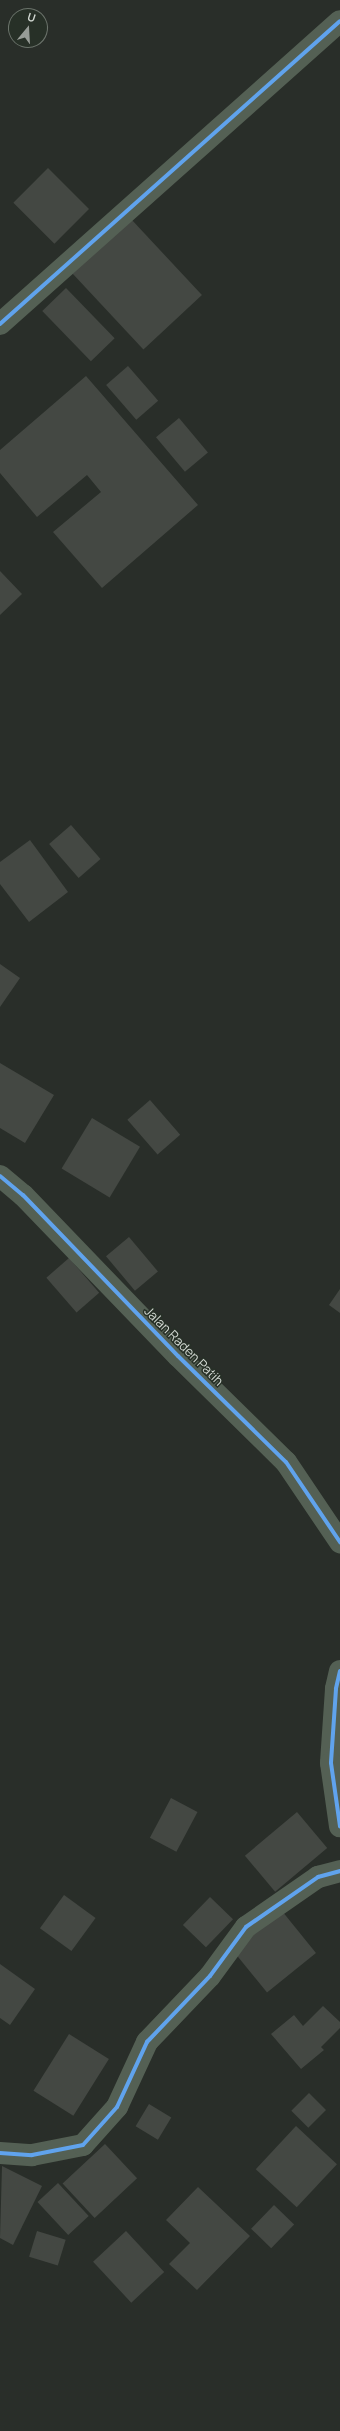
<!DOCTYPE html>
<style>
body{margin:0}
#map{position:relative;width:340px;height:2431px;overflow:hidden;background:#292e29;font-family:Manrope,sans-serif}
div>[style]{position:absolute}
.building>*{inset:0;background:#444843;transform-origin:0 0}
.street>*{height:22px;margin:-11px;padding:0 11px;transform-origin:11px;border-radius:11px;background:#546054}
.cycleway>*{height:4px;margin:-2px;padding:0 2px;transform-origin:2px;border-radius:2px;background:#60a3ed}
span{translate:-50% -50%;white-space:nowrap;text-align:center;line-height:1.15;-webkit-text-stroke:3px #273027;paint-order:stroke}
.street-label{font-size:13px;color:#d2d8d2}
.north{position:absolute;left:8px;top:8px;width:40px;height:40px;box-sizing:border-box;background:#273027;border:1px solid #6b736b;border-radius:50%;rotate:18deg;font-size:11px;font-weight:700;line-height:16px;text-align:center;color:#d2d8d2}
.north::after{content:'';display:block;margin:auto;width:14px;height:18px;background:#979c97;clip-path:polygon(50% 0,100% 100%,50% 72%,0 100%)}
</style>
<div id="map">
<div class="building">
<i style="left:48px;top:168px;width:58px;height:49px;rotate:45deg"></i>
<i style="left:131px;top:219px;width:104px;height:80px;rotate:47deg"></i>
<i style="left:66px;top:288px;width:70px;height:33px;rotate:46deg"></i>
<i style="left:128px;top:366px;width:46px;height:29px;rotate:49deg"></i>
<i style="clip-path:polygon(86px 376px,198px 505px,102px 588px,53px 532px,101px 492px,87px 475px,37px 517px,0 473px,0 450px)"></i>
<i style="left:179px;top:418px;width:45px;height:30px;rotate:50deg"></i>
<i style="clip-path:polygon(0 571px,22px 594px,0 615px)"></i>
<i style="left:71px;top:825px;width:45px;height:29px;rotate:49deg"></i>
<i style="clip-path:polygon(30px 840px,68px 892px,29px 922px,0 884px,0 862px)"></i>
<i style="clip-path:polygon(0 964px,20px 978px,0 1007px)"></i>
<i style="clip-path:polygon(0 1063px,54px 1095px,25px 1143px,0 1128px)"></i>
<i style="left:150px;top:1100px;width:46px;height:30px;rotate:49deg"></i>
<i style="left:92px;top:1118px;width:56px;height:59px;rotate:31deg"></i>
<i style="left:129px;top:1237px;width:45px;height:30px;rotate:50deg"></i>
<i style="left:69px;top:1258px;width:46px;height:30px;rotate:49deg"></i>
<i style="clip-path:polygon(340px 1289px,340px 1313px,329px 1305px)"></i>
<i style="left:171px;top:1798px;width:30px;height:45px;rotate:28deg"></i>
<i style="left:297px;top:1812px;width:47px;height:68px;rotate:50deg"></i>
<i style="left:64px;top:1895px;width:39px;height:41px;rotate:36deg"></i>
<i style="left:210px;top:1897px;width:32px;height:39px;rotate:44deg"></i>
<i style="left:282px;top:1911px;width:54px;height:63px;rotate:51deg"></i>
<i style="clip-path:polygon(0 1964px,35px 1989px,10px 2025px,0 2018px)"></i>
<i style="clip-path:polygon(323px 2006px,340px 2022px,340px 2028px,321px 2047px,324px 2050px,301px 2069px,271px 2034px,294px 2015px,303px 2026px)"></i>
<i style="left:69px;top:2034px;width:47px;height:67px;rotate:32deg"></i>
<i style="left:309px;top:2093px;width:24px;height:25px;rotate:45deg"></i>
<i style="left:149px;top:2104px;width:26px;height:26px;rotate:31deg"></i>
<i style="left:296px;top:2126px;width:56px;height:59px;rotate:43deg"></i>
<i style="left:105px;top:2144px;width:47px;height:58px;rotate:47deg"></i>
<i style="clip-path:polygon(2px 2166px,42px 2186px,13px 2245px,0 2238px)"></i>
<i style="left:58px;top:2183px;width:45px;height:28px;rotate:47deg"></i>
<i style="clip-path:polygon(198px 2187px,250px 2236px,197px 2290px,169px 2264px,190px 2243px,166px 2220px)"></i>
<i style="left:274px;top:2205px;width:28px;height:33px;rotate:44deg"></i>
<i style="left:37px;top:2231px;width:30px;height:27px;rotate:17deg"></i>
<i style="left:126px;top:2231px;width:56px;height:45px;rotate:47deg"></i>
</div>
<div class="street">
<i style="left:0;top:324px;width:455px;rotate:-41.7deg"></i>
<i style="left:0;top:1176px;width:30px;rotate:40deg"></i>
<i style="left:23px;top:1195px;width:223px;rotate:46.1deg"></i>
<i style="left:178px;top:1356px;width:151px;rotate:44.5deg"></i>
<i style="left:286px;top:1462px;width:97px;rotate:56deg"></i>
<i style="left:340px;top:1671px;width:18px;rotate:103deg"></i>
<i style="left:336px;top:1689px;width:74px;rotate:93.9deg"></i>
<i style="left:331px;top:1763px;width:64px;rotate:81.9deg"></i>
<i style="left:0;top:2153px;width:32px;rotate:4deg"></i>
<i style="left:32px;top:2155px;width:52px;rotate:-11.1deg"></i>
<i style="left:83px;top:2145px;width:51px;rotate:-48.2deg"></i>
<i style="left:117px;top:2107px;width:72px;rotate:-65.2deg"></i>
<i style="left:147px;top:2042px;width:91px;rotate:-46.3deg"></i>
<i style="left:210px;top:1976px;width:61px;rotate:-53.7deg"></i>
<i style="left:246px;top:1927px;width:88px;rotate:-34.8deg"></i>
<i style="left:318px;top:1877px;width:23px;rotate:-15deg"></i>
</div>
<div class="cycleway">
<i style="left:0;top:324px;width:455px;rotate:-41.7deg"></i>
<i style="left:0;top:1176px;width:30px;rotate:40deg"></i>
<i style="left:23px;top:1195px;width:223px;rotate:46.1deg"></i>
<i style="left:178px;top:1356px;width:151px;rotate:44.5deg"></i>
<i style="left:286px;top:1462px;width:97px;rotate:56deg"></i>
<i style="left:340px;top:1671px;width:18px;rotate:103deg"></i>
<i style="left:336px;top:1689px;width:74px;rotate:93.9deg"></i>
<i style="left:331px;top:1763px;width:64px;rotate:81.9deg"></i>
<i style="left:0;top:2153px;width:32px;rotate:4deg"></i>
<i style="left:32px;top:2155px;width:52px;rotate:-11.1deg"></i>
<i style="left:83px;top:2145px;width:51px;rotate:-48.2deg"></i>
<i style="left:117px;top:2107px;width:72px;rotate:-65.2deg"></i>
<i style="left:147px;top:2042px;width:91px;rotate:-46.3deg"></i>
<i style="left:210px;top:1976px;width:61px;rotate:-53.7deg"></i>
<i style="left:246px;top:1927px;width:88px;rotate:-34.8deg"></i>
<i style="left:318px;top:1877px;width:23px;rotate:-15deg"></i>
</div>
<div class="street-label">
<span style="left:184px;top:1346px;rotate:45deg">Jalan Raden Patih</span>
</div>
<div class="north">U</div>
</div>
